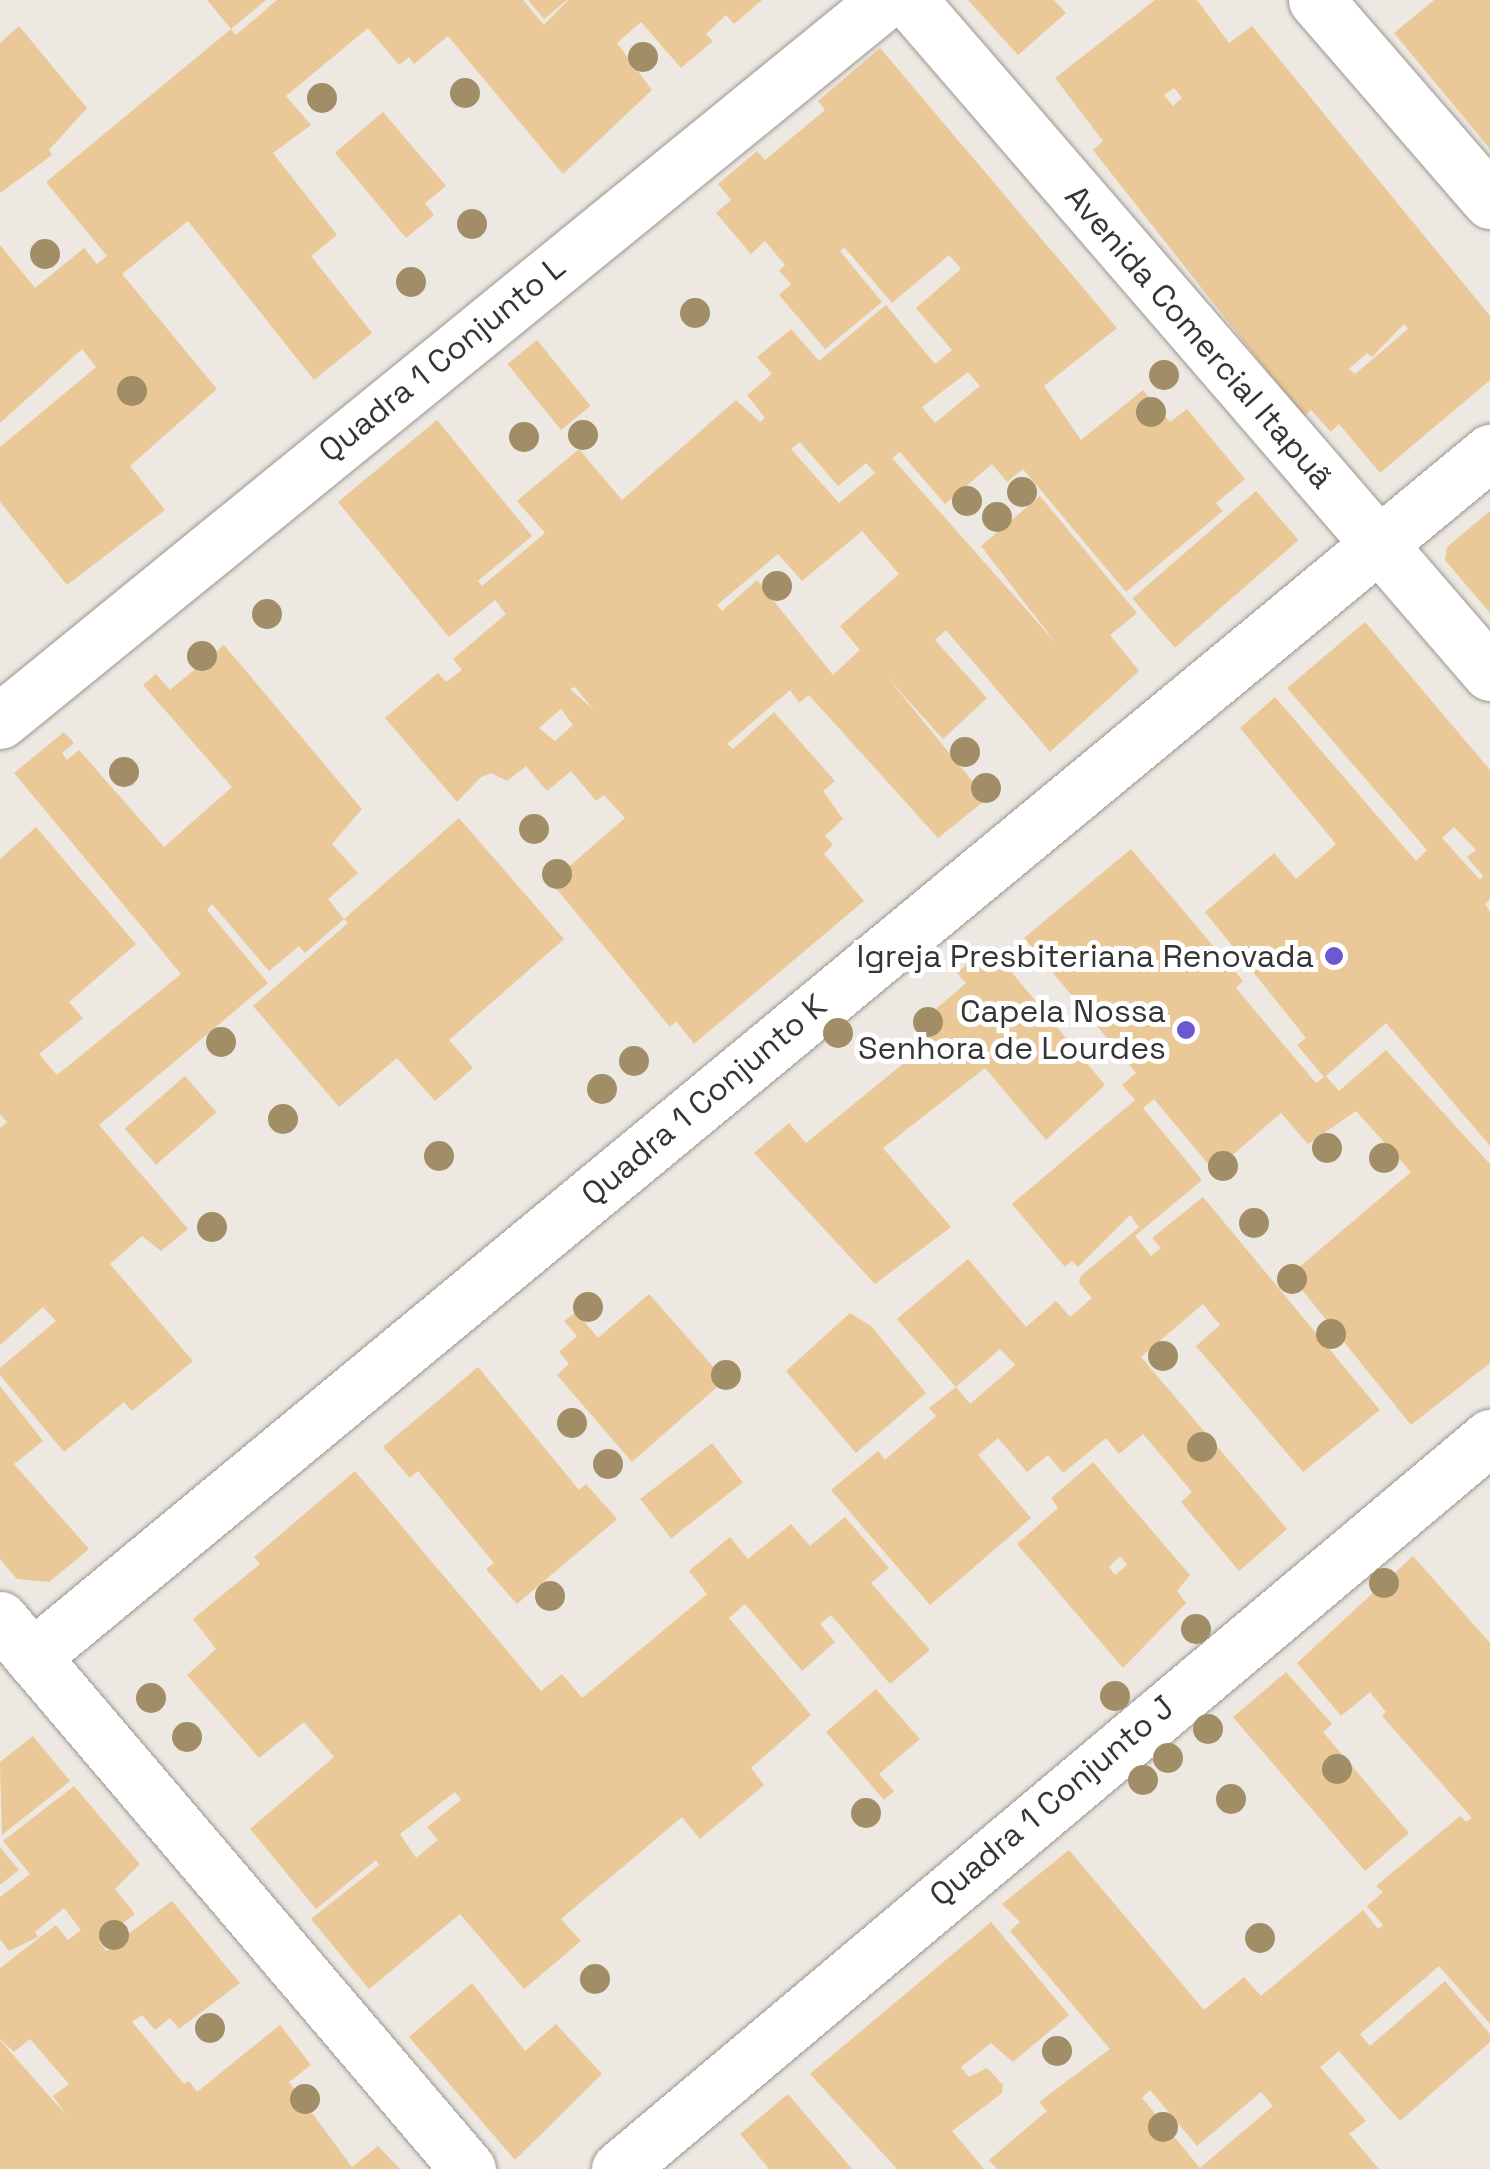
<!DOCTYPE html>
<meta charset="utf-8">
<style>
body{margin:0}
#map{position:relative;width:1490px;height:2169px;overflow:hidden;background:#ede8e1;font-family:"Space Grotesk",sans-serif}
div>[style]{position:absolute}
.building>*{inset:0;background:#ebc897;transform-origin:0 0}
.roads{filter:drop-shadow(0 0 2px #9b9690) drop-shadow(0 0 2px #9b9690)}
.minor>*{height:55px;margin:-27.5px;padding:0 27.5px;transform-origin:27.5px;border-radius:27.5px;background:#fff}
.trees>*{width:30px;height:30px;margin:-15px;border-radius:50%;background:#a18d66}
.dots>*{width:28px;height:28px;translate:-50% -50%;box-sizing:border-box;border:5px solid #fff;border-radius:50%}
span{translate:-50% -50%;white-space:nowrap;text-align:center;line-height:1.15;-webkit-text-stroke:10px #fff;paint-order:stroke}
.street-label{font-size:32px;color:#373533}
.poi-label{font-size:32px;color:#373533}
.right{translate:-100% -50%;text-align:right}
</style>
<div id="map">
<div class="building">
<i style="clip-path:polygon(207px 0,266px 0,231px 29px,236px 35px,277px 0,523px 0,544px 25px,568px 0,762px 0,734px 24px,726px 15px,706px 34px,713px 41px,681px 68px,641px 22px,617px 43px,652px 90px,563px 174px,448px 36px,414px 64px,409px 57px,399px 65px,368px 28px,286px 96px,311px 125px,273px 153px,337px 235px,311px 256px,372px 333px,314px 380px,188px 221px,122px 274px,217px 389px,130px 466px,165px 510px,67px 585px,0 502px,0 447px,96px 367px,82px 349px,0 423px,0 245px,35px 288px,84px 248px,97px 264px,107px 256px,46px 182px,231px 29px)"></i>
<i style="clip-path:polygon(528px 0,567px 0,544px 19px)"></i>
<i style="clip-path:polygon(968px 0,1054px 0,1066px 13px,1018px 55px)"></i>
<i style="clip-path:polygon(evenodd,1155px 0,1197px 0,1229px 43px,1252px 26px,1490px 316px,1490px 380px,1380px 473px,1339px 424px,1331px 432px,1311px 410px,1303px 417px,1093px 150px,1103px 141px,1055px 78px,1155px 0,1174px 88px,1182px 98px,1173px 106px,1164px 95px,1174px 88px,1155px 0,1404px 324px,1408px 329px,1355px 374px,1349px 369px,1367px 353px,1372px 357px,1404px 324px)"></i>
<i style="clip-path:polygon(1434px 0,1490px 0,1490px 149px,1394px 33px)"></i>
<i style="clip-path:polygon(19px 26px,87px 108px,49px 150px,52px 155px,0 193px,0 43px)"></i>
<i style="clip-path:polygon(evenodd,880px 48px,1117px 328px,1044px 386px,1081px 440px,1143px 390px,1170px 422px,1187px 409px,1245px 479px,1216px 503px,1223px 511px,1126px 592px,1023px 469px,1007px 482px,992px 464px,945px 504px,900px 452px,892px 458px,1055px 642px,981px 546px,1040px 496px,1137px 613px,1110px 635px,1139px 671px,1050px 752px,946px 630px,935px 640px,987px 698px,943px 739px,887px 677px,987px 799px,938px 838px,809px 695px,799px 703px,790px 690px,727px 744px,733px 749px,774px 712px,835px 781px,823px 791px,843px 819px,825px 836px,833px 845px,824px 854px,864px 901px,694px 1044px,676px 1021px,670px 1027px,551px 882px,625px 818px,604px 795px,596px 801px,571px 771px,547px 791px,526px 766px,507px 781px,491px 773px,481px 777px,457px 802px,385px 718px,438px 673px,446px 682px,462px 670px,453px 659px,506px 614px,495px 600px,449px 637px,338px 502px,437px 420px,532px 536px,478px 581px,482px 586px,545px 533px,517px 501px,579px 449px,622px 500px,736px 400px,760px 422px,765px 418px,747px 395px,772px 374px,757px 357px,791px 329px,819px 361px,886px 305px,935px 364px,952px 350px,916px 308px,961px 269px,949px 255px,892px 303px,844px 247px,840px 251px,882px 302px,825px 349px,779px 295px,791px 284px,779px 271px,785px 265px,765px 241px,751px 254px,716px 213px,731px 200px,718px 184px,757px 151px,765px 160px,825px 110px,818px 101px,880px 48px,968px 372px,980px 386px,935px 423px,922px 407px,968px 372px,880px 48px,800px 442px,838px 486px,866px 463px,875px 473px,839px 503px,791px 449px,800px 442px,880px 48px,862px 531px,899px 574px,840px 626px,860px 650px,833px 675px,757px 580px,722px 611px,717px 605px,778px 554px,802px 581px,862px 531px,880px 48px,575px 687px,593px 709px,570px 689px,575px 687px,880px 48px,561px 709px,573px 725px,555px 741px,539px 728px,561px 709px)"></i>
<i style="clip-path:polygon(383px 112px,446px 186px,425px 203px,434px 215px,406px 238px,335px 153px)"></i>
<i style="left:537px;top:340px;width:85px;height:38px;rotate:51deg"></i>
<i style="left:1256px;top:491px;width:65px;height:164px;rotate:49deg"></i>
<i style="clip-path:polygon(1490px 511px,1490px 613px,1445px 560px,1447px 547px)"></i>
<i style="clip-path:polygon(evenodd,1365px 622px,1490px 770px,1490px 899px,1485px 904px,1490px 912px,1490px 1146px,1386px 1023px,1326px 1076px,1339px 1091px,1386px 1050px,1490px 1164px,1490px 1363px,1411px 1425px,1290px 1275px,1411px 1172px,1356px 1111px,1308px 1144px,1281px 1113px,1214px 1171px,1154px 1099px,1143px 1108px,1202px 1180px,1135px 1236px,1151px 1256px,1161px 1248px,1152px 1238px,1203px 1197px,1380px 1410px,1303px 1472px,1196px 1346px,1220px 1325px,1203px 1304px,1141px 1357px,1287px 1529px,1239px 1571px,1181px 1502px,1192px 1492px,1143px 1434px,1119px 1454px,1106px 1438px,1063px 1473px,1048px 1455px,1027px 1472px,998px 1438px,978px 1455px,1031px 1518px,930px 1605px,831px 1490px,878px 1451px,885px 1460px,936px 1416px,929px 1408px,956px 1387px,970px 1404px,1015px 1365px,1000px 1349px,956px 1387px,897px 1319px,968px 1259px,1026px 1327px,1056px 1301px,1070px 1317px,1092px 1298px,1079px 1283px,1081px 1276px,1139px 1227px,1130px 1215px,1078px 1267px,1072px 1261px,1065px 1267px,1012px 1204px,1135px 1100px,1122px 1085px,1136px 1073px,1024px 938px,1131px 849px,1243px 981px,1236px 988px,1316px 1083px,1324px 1077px,1297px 1045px,1306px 1038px,1205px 912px,1274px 853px,1296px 879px,1336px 844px,1240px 728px,1275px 697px,1416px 861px,1427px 850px,1287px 688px,1365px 622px,1454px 827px,1476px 850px,1467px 857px,1483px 876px,1480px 880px,1442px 838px,1454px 827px)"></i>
<i style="clip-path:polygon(224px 645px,362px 809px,332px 844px,358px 873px,328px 899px,344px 919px,459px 818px,564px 939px,449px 1040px,473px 1068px,435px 1101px,397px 1058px,339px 1107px,253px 1006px,348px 923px,344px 919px,305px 953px,299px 946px,269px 971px,212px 904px,207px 910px,268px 983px,99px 1125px,188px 1229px,161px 1251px,142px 1236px,110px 1264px,193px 1361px,132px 1411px,124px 1402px,64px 1452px,0 1375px,0 1368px,56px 1321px,43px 1307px,0 1345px,0 1128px,7px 1122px,0 1114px,0 859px,36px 827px,136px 944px,69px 1002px,83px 1018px,39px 1054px,57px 1075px,181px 974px,14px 773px,64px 732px,74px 743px,62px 753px,67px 760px,79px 750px,164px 847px,232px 787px,143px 685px,156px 674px,170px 690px)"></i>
<i style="clip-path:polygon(989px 945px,1105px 1085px,1046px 1140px,985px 1068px,883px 1148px,951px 1227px,875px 1284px,754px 1153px,789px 1123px,806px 1143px,926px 1045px,937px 1008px,966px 983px,957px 973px)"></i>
<i style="left:185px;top:1076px;width:48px;height:80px;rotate:49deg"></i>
<i style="clip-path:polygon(649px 1294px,725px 1380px,632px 1462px,557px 1375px,569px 1364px,559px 1352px,577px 1336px,564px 1321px,576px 1312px,598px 1338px)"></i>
<i style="clip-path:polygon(850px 1313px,871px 1326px,926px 1393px,856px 1453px,786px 1371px)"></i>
<i style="clip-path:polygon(478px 1367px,579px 1490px,586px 1484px,617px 1519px,517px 1604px,486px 1569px,494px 1563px,418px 1471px,410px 1478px,383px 1447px)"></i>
<i style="clip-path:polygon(0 1386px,43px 1441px,14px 1464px,89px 1549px,49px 1582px,17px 1579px,0 1559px)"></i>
<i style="left:712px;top:1443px;width:50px;height:91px;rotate:52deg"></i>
<i style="clip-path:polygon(evenodd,1093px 1462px,1190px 1575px,1177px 1591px,1186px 1603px,1123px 1668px,1017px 1544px,1058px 1508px,1051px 1498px,1093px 1462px,1120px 1556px,1127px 1565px,1115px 1575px,1109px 1567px,1120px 1556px)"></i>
<i style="clip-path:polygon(evenodd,355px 1471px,541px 1691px,562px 1674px,582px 1698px,707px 1594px,689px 1571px,730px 1537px,748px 1559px,791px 1524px,810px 1546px,845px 1517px,889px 1568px,871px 1583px,930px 1650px,890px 1684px,831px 1615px,820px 1624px,835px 1642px,802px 1671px,745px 1604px,729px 1618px,811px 1715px,751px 1768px,764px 1785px,700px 1839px,682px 1817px,561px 1919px,581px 1941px,524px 1989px,460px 1914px,369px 1989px,311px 1919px,379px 1865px,376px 1860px,316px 1909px,250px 1829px,334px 1757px,304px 1722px,259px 1758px,187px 1675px,216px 1649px,193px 1619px,260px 1564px,254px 1557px,355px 1471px,455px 1792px,461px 1800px,427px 1827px,438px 1840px,416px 1858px,400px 1834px,455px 1792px)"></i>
<i style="clip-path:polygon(evenodd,1413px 1556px,1490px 1643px,1490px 2024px,1439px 1966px,1360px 2034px,1370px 2046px,1445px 1981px,1490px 2034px,1490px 2042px,1400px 2121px,1339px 2051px,1320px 2067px,1366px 2121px,1349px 2134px,1379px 2169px,997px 2169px,989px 2160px,1047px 2111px,1039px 2102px,1110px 2049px,1010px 1931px,1020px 1922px,1002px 1904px,1069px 1850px,1204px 2010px,1244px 1977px,1261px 1996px,1363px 1910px,1378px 1929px,1383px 1925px,1367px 1906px,1383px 1892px,1376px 1886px,1460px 1816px,1466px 1822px,1472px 1818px,1382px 1716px,1386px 1712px,1370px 1692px,1341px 1716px,1297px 1663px,1413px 1556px,1150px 2090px,1197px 2146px,1261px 2092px,1273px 2106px,1200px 2168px,1142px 2098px,1150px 2090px)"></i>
<i style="clip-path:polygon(1286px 1672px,1332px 1724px,1323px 1732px,1409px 1833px,1365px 1871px,1233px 1717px)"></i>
<i style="clip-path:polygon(876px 1689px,920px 1739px,879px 1774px,894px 1791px,884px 1800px,826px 1732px)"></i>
<i style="clip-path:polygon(33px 1736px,70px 1781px,2px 1835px,0 1762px)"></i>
<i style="clip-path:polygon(74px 1786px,140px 1864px,115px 1889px,135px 1914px,99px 1941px,106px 1951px,172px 1901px,240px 1983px,179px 2029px,170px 2018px,155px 2030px,142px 2015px,132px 2022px,184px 2084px,189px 2081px,197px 2092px,280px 2025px,311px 2065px,289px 2082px,352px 2167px,378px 2146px,400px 2169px,0 2169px,0 2040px,66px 2115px,53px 2096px,69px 2084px,30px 2039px,14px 2052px,0 2039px,0 1968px,56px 1925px,68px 1940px,81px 1930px,64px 1908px,35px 1932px,38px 1937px,9px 1951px,0 1939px,0 1897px,30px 1874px,3px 1841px)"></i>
<i style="clip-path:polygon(0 1847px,19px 1870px,0 1885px)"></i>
<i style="clip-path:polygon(991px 1922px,1069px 2015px,1013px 2062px,991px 2043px,961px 2067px,969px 2077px,987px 2068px,1003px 2085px,1002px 2093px,952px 2131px,984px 2169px,897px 2169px,810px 2074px)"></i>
<i style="clip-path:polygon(472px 1983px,525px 2051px,556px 2024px,602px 2074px,515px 2160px,409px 2037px)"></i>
<i style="clip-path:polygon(788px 2094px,852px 2169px,769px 2169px,740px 2134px)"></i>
</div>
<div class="roads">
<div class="minor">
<i style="left:909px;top:0;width:889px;rotate:49.2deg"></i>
<i style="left:1316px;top:0;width:266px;rotate:49.1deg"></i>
<i style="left:0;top:721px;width:1142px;rotate:-39.14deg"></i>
<i style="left:0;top:1619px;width:722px;rotate:49.61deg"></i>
<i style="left:32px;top:1657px;width:1892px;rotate:-39.57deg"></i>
<i style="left:619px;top:2169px;width:1138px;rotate:-40.04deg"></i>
</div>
</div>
<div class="trees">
<i style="left:643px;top:57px"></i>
<i style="left:465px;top:93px"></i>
<i style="left:322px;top:98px"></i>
<i style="left:472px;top:224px"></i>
<i style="left:45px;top:254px"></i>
<i style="left:411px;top:282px"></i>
<i style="left:695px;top:313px"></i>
<i style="left:1164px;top:375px"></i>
<i style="left:132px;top:391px"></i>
<i style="left:1151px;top:412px"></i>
<i style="left:583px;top:435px"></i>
<i style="left:524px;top:437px"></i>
<i style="left:1022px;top:492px"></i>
<i style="left:967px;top:501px"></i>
<i style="left:997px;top:517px"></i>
<i style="left:777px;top:586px"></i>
<i style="left:267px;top:614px"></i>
<i style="left:202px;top:656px"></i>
<i style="left:965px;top:752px"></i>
<i style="left:124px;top:772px"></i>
<i style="left:986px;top:788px"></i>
<i style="left:534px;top:829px"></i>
<i style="left:557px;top:874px"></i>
<i style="left:928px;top:1022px"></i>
<i style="left:838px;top:1033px"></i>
<i style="left:221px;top:1042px"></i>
<i style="left:634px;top:1061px"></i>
<i style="left:602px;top:1089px"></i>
<i style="left:283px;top:1119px"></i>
<i style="left:1327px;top:1148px"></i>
<i style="left:439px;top:1156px"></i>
<i style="left:1384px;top:1158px"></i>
<i style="left:1223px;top:1166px"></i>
<i style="left:1254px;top:1223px"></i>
<i style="left:212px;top:1227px"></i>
<i style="left:1292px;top:1279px"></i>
<i style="left:588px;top:1307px"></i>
<i style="left:1331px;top:1334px"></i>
<i style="left:1163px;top:1356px"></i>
<i style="left:726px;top:1375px"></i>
<i style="left:572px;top:1423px"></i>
<i style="left:1202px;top:1447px"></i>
<i style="left:608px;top:1464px"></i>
<i style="left:1384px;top:1583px"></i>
<i style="left:550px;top:1596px"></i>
<i style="left:1196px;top:1629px"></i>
<i style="left:1115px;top:1696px"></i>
<i style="left:151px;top:1698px"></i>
<i style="left:1208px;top:1729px"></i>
<i style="left:187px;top:1737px"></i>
<i style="left:1168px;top:1758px"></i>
<i style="left:1337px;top:1769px"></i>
<i style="left:1143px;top:1780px"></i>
<i style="left:1231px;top:1799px"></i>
<i style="left:866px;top:1813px"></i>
<i style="left:114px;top:1935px"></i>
<i style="left:1260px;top:1938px"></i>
<i style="left:595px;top:1979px"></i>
<i style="left:210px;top:2028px"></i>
<i style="left:1057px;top:2051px"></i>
<i style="left:305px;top:2099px"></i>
<i style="left:1163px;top:2127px"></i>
</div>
<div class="dots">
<i style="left:1334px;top:956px;background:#6c58d2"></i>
<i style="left:1186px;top:1030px;background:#6c58d2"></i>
</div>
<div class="street-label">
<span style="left:1199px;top:337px;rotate:49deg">Avenida Comercial Itapuã</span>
<span style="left:442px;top:359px;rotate:-39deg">Quadra 1 Conjunto L</span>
<span style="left:704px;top:1100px;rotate:-40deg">Quadra 1 Conjunto K</span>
<span style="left:1052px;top:1801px;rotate:-40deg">Quadra 1 Conjunto J</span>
</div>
<div class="poi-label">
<span class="right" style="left:1314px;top:956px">Igreja Presbiteriana Renovada</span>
<span class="right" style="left:1166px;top:1030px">Capela Nossa<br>Senhora de Lourdes</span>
</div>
</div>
